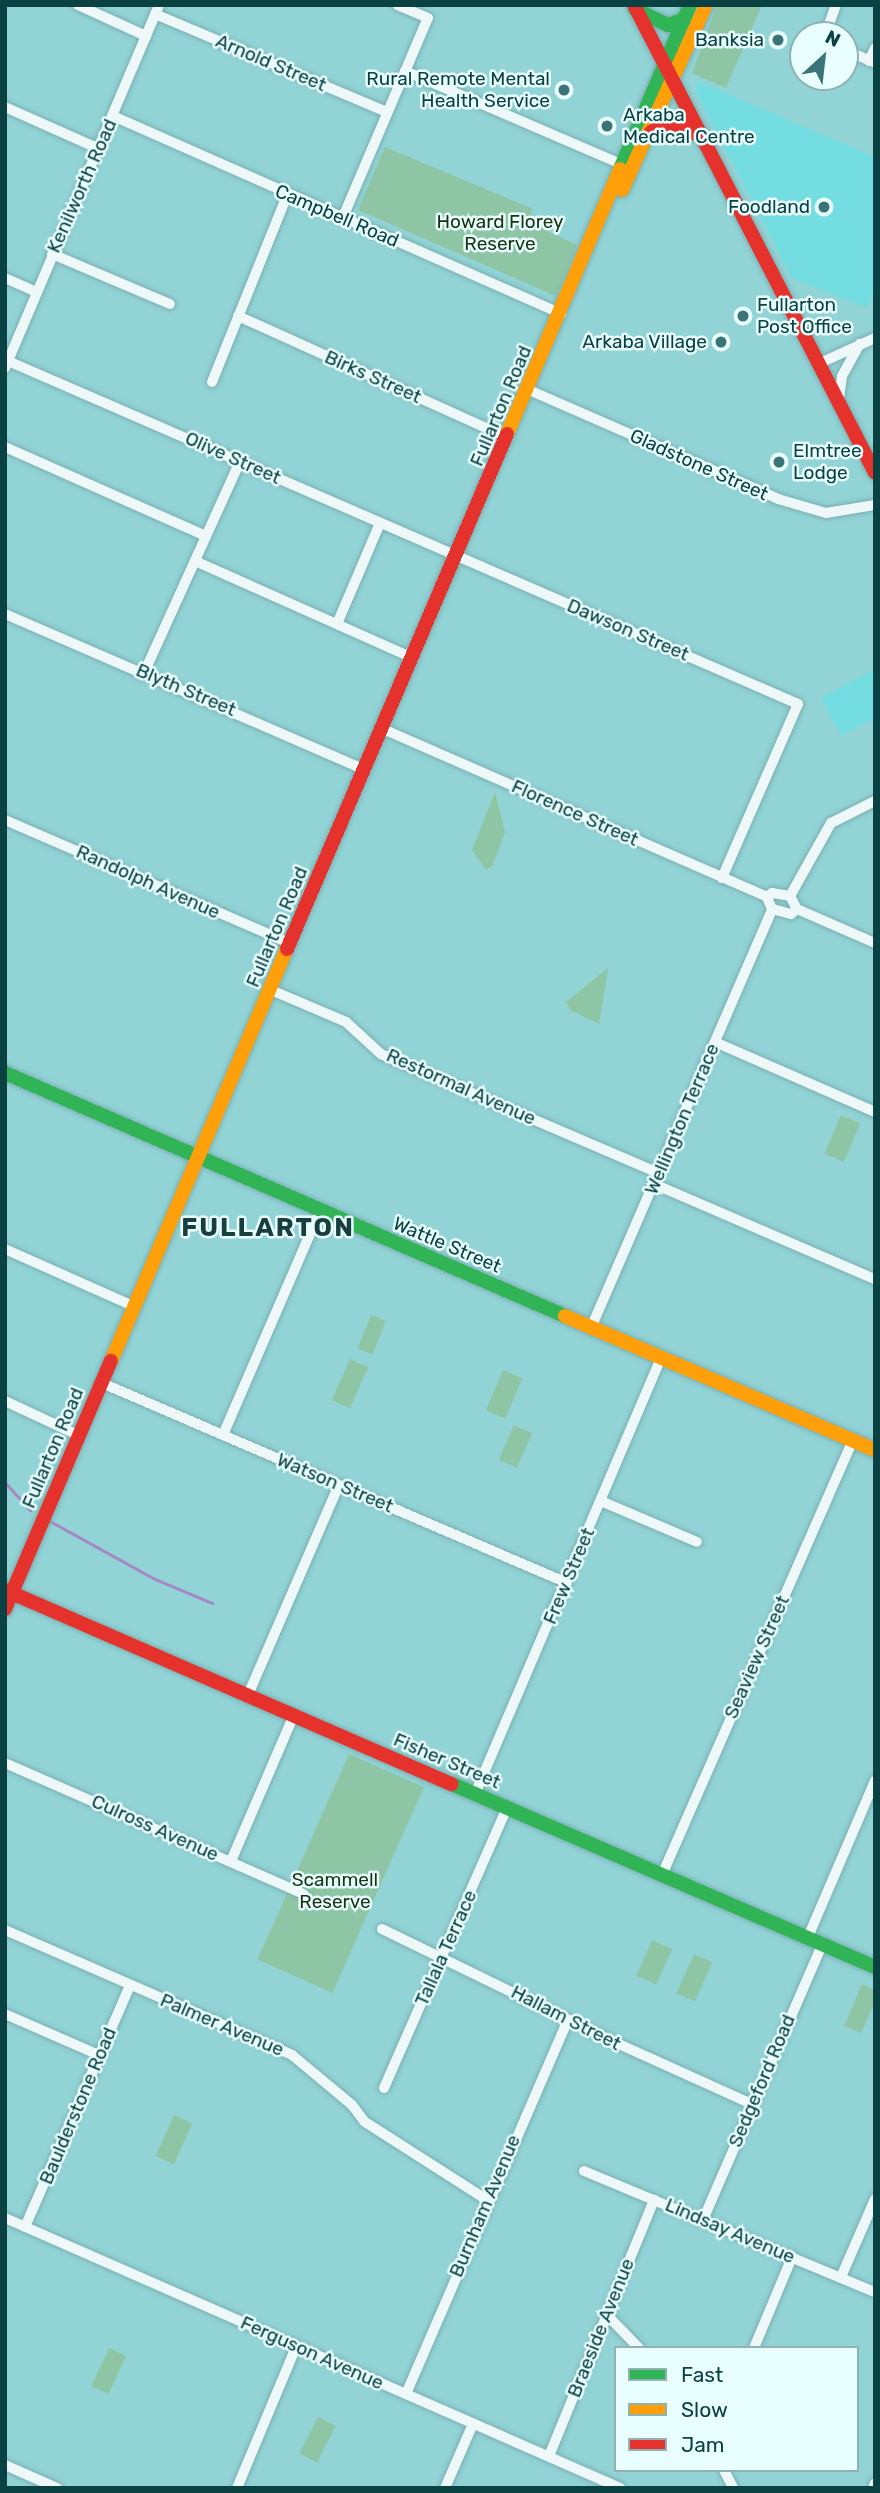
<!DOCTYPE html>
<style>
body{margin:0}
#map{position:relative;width:880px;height:2493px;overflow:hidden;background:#92d3d6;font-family:Rubik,sans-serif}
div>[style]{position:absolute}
.built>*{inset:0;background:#74dde1}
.green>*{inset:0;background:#8ec6a5;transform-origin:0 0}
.stream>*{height:2.5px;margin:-1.25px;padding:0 1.25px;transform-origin:1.25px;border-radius:1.25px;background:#a489c5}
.roads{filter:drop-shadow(0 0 2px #7ab0b2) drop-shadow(0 0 2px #7ab0b2)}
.street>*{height:10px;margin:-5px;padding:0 5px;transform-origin:5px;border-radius:5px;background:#eff8f9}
.fast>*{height:14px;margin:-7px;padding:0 7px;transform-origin:7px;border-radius:7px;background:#30b455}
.slow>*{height:14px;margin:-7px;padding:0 7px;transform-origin:7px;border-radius:7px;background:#ff9f0a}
.jam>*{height:14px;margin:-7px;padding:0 7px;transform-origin:7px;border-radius:7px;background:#e5322d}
.dots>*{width:19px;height:19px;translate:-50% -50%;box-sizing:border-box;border:4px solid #e9fefe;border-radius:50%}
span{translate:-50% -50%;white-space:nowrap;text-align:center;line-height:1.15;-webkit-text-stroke:5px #e9fefe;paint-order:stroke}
.poi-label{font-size:19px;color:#0a4143}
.right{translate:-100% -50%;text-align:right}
.left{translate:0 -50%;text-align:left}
.street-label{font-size:19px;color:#0a4143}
.park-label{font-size:19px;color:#18330f}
.district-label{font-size:26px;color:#183e40;font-weight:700;letter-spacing:2px}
.frame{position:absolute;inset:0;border:7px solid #0a4143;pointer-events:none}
.legend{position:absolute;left:614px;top:2346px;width:245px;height:126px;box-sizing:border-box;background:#e9fefe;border:2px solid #90b2b3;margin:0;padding:9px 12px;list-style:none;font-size:21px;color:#0a4143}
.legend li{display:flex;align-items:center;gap:14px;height:35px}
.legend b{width:35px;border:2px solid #90b2b3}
.north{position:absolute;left:789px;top:21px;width:70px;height:70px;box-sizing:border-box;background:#e9fefe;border:2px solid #90b2b3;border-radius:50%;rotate:27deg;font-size:19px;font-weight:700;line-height:28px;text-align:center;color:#0a4143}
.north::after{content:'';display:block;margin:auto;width:24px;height:32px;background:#3a7476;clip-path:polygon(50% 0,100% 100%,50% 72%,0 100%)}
</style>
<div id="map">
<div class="built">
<i style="clip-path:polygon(697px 81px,875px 157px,875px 291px,867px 308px,792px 278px,697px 94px)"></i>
<i style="clip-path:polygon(875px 669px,875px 718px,841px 735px,821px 698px)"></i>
</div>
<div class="green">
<i style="clip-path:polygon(717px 5px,762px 5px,726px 88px,692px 73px)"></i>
<i style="clip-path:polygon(385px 147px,533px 209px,531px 214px,551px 233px,577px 245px,556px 296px,358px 210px)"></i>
<i style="clip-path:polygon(495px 792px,505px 832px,493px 865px,486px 870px,472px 850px)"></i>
<i style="clip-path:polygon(608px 968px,599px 1024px,570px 1010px,566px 1002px)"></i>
<i style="left:841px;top:1115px;width:21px;height:42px;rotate:23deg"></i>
<i style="left:371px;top:1315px;width:16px;height:36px;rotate:22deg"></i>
<i style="left:350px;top:1359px;width:20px;height:45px;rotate:24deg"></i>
<i style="left:503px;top:1370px;width:21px;height:44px;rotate:23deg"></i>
<i style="left:514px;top:1425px;width:20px;height:38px;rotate:24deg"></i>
<i style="left:349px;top:1754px;width:82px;height:225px;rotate:24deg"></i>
<i style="left:652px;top:1940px;width:22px;height:39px;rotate:24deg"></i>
<i style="left:694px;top:1954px;width:20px;height:43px;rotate:24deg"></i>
<i style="clip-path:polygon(862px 1984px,875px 1990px,875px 2002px,861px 2033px,844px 2026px)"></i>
<i style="left:174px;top:2115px;width:20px;height:45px;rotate:24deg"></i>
<i style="left:109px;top:2348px;width:19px;height:42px;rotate:25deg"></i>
<i style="left:318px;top:2417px;width:20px;height:41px;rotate:27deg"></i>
</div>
<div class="stream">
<i style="left:5px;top:1482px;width:38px;rotate:48deg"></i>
<i style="left:50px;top:1521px;width:120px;rotate:28.9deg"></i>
<i style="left:155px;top:1579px;width:62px;rotate:22.8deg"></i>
</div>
<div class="roads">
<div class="street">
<i style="left:78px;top:5px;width:75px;rotate:24.5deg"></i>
<i style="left:155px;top:14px;width:252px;rotate:22.9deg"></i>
<i style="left:825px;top:35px;width:32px;rotate:-70deg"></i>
<i style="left:845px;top:50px;width:33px;rotate:23deg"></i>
<i style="left:869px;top:61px;width:14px;rotate:-65deg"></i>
<i style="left:405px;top:71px;width:237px;rotate:23.3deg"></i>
<i style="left:5px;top:107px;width:101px;rotate:24deg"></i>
<i style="left:113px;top:116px;width:490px;rotate:23.8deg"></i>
<i style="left:343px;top:217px;width:216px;rotate:-66.9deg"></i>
<i style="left:428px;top:18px;width:33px;rotate:-157deg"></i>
<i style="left:52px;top:254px;width:128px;rotate:23deg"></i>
<i style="left:5px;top:278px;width:35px;rotate:24deg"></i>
<i style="left:238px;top:316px;width:296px;rotate:24.3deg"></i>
<i style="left:8px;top:361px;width:861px;rotate:23.47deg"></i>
<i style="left:798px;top:704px;width:190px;rotate:113.6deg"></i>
<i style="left:818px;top:364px;width:63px;rotate:-24.5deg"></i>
<i style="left:5px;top:368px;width:394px;rotate:-67deg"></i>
<i style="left:212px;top:382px;width:201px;rotate:-68.1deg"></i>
<i style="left:529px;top:390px;width:272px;rotate:23.6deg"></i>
<i style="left:778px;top:499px;width:50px;rotate:16.3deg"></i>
<i style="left:826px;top:513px;width:50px;rotate:-9.3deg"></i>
<i style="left:839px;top:398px;width:22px;rotate:-82deg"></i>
<i style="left:842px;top:376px;width:37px;rotate:-61deg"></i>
<i style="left:5px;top:447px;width:220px;rotate:23.9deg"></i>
<i style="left:195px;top:561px;width:239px;rotate:24deg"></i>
<i style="left:5px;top:614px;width:393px;rotate:23.4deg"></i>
<i style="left:337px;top:624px;width:110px;rotate:-66.9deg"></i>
<i style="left:144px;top:673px;width:233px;rotate:-65.6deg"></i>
<i style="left:383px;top:729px;width:419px;rotate:23.6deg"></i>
<i style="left:5px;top:820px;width:312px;rotate:23.4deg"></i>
<i style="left:772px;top:893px;width:18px;rotate:9deg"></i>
<i style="left:790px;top:896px;width:15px;rotate:62deg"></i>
<i style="left:797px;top:909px;width:8px;rotate:140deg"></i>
<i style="left:791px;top:914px;width:20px;rotate:-165deg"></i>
<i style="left:772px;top:909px;width:13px;rotate:-113deg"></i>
<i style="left:767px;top:897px;width:6px;rotate:-39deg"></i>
<i style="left:790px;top:896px;width:84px;rotate:-60.7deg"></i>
<i style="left:831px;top:823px;width:49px;rotate:-26.6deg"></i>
<i style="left:797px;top:909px;width:85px;rotate:23.6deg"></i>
<i style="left:271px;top:990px;width:82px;rotate:23.1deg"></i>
<i style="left:346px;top:1022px;width:47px;rotate:42.4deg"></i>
<i style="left:381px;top:1054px;width:301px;rotate:23.2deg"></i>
<i style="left:715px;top:1042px;width:175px;rotate:23.6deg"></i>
<i style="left:654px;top:1184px;width:241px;rotate:23.3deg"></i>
<i style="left:5px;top:1249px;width:142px;rotate:24deg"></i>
<i style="left:591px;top:1328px;width:456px;rotate:-66.6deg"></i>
<i style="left:102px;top:1383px;width:506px;rotate:23.27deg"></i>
<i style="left:5px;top:1401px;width:83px;rotate:25deg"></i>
<i style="left:223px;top:1435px;width:244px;rotate:-66.6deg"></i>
<i style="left:601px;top:1501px;width:104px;rotate:23.1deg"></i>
<i style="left:248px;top:1695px;width:229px;rotate:-66.6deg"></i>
<i style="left:5px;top:1763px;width:326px;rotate:23.7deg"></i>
<i style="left:475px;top:1794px;width:474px;rotate:-66.9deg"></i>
<i style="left:231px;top:1861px;width:159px;rotate:-66.7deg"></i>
<i style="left:662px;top:1875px;width:475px;rotate:-66.3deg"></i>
<i style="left:382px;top:1929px;width:242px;rotate:26deg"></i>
<i style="left:599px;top:2035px;width:168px;rotate:24.3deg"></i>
<i style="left:5px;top:1930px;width:313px;rotate:23.5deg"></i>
<i style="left:292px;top:2055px;width:78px;rotate:39.8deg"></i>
<i style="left:352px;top:2105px;width:21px;rotate:53deg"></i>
<i style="left:365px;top:2122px;width:145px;rotate:32.6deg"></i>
<i style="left:808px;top:1937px;width:170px;rotate:-66.8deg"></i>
<i style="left:5px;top:2014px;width:103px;rotate:23.6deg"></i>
<i style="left:384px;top:2088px;width:306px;rotate:-66.3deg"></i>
<i style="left:584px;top:2171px;width:315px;rotate:22.6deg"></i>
<i style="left:5px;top:2218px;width:672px;rotate:23.7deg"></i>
<i style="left:703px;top:2220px;width:302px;rotate:-66.6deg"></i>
<i style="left:25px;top:2227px;width:264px;rotate:-66.5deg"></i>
<i style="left:841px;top:2277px;width:85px;rotate:-66.4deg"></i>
<i style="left:606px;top:2314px;width:47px;rotate:45.9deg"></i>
<i style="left:754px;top:2348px;width:99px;rotate:-67.3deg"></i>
<i style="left:406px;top:2394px;width:408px;rotate:-66.6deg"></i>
<i style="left:549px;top:2456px;width:277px;rotate:-67.7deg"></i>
<i style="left:5px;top:2465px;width:57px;rotate:23.9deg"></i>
<i style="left:724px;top:2470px;width:20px;rotate:63deg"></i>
<i style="left:237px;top:2488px;width:153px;rotate:-67.3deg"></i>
<i style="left:445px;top:2488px;width:70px;rotate:-66.4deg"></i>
<i style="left:873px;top:2488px;width:5px;rotate:-68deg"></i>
</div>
<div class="fast">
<i style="left:635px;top:9px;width:37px;rotate:26deg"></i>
<i style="left:668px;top:25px;width:18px;rotate:-19deg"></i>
<i style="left:620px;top:169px;width:178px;rotate:-66.9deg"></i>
<i style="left:5px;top:1073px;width:610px;rotate:23.46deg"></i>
<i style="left:452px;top:1784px;width:461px;rotate:23.4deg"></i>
</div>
<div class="slow">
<i style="left:622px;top:190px;width:203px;rotate:-65.6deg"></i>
<i style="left:507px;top:434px;width:288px;rotate:-66.9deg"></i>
<i style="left:565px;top:1316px;width:338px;rotate:23.4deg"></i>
<i style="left:111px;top:1361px;width:448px;rotate:-66.9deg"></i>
</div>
<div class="jam">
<i style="left:634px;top:5px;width:526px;rotate:62.75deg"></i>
<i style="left:651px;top:132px;width:21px;rotate:-28deg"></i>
<i style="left:670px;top:122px;width:37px;rotate:24deg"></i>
<i style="left:287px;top:949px;width:560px;rotate:-66.87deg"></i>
<i style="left:5px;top:1590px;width:487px;rotate:23.5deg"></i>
<i style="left:5px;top:1609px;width:270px;rotate:-66.9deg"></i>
</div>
</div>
<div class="dots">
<i style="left:778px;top:40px;background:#3a7476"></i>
<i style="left:564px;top:90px;background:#3a7476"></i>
<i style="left:607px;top:126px;background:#3a7476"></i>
<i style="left:824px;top:207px;background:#3a7476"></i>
<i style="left:743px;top:316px;background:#3a7476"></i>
<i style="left:721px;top:342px;background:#3a7476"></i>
<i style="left:779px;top:462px;background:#3a7476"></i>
</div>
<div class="poi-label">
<span class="right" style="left:764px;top:40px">Banksia</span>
<span class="right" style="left:550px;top:90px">Rural Remote Mental<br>Health Service</span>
<span class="left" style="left:623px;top:126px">Arkaba<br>Medical Centre</span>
<span class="right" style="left:810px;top:207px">Foodland</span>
<span class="left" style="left:757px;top:316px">Fullarton<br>Post Office</span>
<span class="right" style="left:707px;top:342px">Arkaba Village</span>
<span class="left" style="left:793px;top:462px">Elmtree<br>Lodge</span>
</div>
<div class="street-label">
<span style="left:271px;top:63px;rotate:23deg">Arnold Street</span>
<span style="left:82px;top:186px;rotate:-66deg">Kenilworth Road</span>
<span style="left:337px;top:216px;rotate:23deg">Campbell Road</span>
<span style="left:373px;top:377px;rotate:24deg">Birks Street</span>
<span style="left:501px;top:406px;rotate:-67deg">Fullarton Road</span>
<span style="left:233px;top:458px;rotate:24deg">Olive Street</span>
<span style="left:699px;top:465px;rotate:24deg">Gladstone Street</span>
<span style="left:628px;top:630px;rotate:23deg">Dawson Street</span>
<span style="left:186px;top:690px;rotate:23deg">Blyth Street</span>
<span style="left:575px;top:813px;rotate:24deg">Florence Street</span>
<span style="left:148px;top:882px;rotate:24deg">Randolph Avenue</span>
<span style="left:277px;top:927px;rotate:-67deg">Fullarton Road</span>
<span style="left:461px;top:1087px;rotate:24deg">Restormal Avenue</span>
<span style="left:682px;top:1119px;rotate:-67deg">Wellington Terrace</span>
<span style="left:447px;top:1245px;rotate:23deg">Wattle Street</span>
<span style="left:53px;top:1448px;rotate:-67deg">Fullarton Road</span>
<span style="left:335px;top:1483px;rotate:23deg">Watson Street</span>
<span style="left:569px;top:1576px;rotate:-67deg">Frew Street</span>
<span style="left:757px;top:1657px;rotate:-66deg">Seaview Street</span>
<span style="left:447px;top:1761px;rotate:23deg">Fisher Street</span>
<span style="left:155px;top:1828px;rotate:24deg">Culross Avenue</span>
<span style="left:446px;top:1948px;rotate:-66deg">Tallala Terrace</span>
<span style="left:566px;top:2018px;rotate:27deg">Hallam Street</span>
<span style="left:222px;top:2025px;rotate:23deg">Palmer Avenue</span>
<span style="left:762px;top:2081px;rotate:-67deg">Sedgeford Road</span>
<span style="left:78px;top:2106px;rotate:-67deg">Baulderstone Road</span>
<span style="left:485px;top:2206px;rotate:-67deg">Burnham Avenue</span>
<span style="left:730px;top:2231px;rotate:23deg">Lindsay Avenue</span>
<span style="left:601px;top:2328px;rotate:-68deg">Braeside Avenue</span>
<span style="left:312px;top:2353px;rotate:24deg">Ferguson Avenue</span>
</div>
<div class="park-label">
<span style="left:500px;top:233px">Howard Florey<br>Reserve</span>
<span style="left:335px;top:1891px">Scammell<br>Reserve</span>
</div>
<div class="district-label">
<span style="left:268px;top:1228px">FULLARTON</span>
</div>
<div class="frame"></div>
<ul class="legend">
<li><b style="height:9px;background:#30b455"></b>Fast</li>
<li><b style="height:9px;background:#ff9f0a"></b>Slow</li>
<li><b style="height:9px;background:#e5322d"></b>Jam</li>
</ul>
<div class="north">N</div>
</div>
